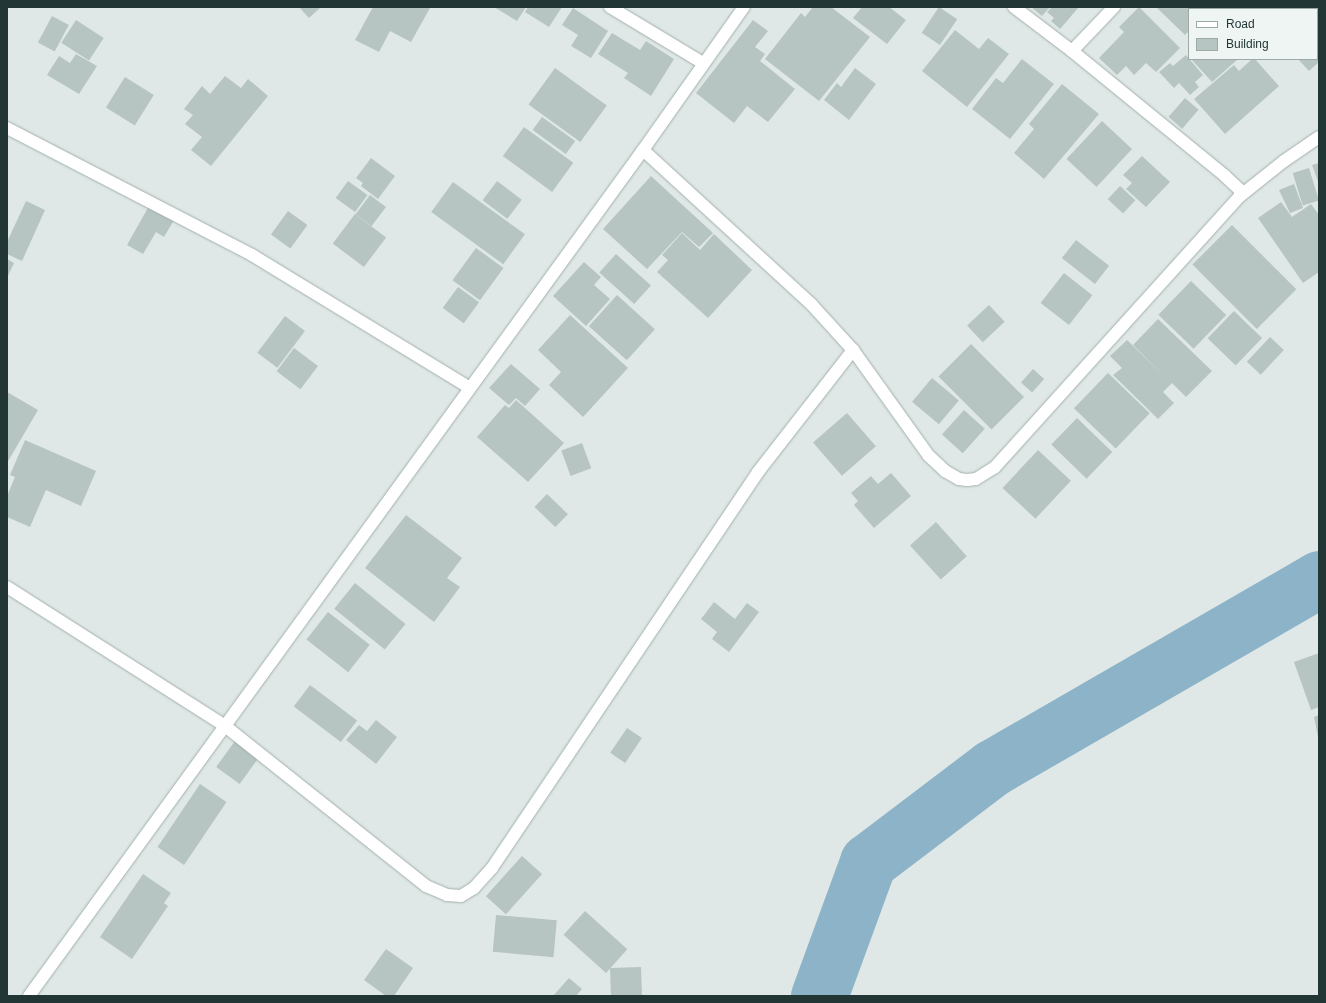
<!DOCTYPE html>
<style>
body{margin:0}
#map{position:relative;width:1326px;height:1003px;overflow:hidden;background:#dfe8e6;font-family:Arial,sans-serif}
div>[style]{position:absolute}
.river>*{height:57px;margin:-28.5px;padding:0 28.5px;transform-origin:28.5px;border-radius:28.5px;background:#8cb3c8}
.building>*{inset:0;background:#b7c5c2;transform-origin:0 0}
.roads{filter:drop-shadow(0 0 1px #a3afad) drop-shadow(0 0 1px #a3afad)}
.minor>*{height:12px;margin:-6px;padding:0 6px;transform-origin:6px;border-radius:6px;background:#fff}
span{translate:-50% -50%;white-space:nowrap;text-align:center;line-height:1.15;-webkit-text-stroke:4px #eef5f3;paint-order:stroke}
.frame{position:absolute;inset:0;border:8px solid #223635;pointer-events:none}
.legend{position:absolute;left:1188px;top:8px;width:130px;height:52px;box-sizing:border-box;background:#eef5f3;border:1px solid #9ca9a7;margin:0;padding:5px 7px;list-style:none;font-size:12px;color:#223635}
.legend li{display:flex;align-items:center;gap:8px;height:20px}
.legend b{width:20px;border:1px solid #9ca9a7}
</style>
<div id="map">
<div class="river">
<i style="left:819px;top:996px;width:143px;rotate:-69.9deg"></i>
<i style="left:868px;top:862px;width:156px;rotate:-37.2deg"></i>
<i style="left:992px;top:768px;width:378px;rotate:-30deg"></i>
</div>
<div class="building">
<i style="clip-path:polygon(299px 7px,321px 7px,309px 18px)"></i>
<i style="clip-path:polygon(373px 7px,428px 7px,430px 8px,411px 42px,390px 31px,379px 52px,355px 40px)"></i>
<i style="clip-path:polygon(494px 7px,526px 7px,517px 21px)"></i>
<i style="clip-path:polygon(528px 7px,562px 7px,549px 27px,525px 12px)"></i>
<i style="clip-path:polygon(813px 7px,831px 7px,870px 37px,819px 101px,765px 59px,801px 13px,805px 17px)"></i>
<i style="clip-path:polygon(862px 7px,889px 7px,906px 20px,887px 44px,853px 18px)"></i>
<i style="left:939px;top:7px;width:22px;height:31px;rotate:34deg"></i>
<i style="clip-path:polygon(1031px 7px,1050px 7px,1042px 16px)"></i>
<i style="clip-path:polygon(1052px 7px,1079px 7px,1060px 29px,1051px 21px,1054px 18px,1047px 12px)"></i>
<i style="clip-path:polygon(1139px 7px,1180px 48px,1156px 72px,1146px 63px,1134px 75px,1126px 66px,1117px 75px,1099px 58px,1124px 32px,1119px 27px)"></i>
<i style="clip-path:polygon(1156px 7px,1213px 7px,1189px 9px,1189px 31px,1185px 35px)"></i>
<i style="clip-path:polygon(1258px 7px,1297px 7px,1295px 9px)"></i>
<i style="clip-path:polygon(573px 8px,608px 31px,591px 58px,571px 46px,578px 35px,562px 25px)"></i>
<i style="left:52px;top:16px;width:19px;height:30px;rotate:28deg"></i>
<i style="clip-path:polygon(1317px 19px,1319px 62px,1309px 71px,1298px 59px,1317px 59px)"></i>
<i style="left:76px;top:20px;width:33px;height:27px;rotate:33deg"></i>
<i style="clip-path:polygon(753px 20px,768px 31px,755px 47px,765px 54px,760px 61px,795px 89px,768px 122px,747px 106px,734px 123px,696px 93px)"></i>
<i style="clip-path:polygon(955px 30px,979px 49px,988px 38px,1009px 54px,967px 107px,922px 71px)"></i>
<i style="clip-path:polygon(612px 33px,640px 50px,646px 41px,674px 59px,651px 96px,624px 78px,628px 73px,598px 54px)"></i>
<i style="clip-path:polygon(76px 54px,97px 66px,79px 94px,47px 75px,59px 56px,70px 63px)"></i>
<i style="clip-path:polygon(1186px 55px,1203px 75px,1195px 82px,1199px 87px,1190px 95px,1179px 83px,1174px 88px,1159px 72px,1170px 63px,1173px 66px)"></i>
<i style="clip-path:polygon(1022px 59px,1054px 84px,1010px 139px,972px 109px,996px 78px,1003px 83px)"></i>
<i style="clip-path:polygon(1191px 59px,1238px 59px,1212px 82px)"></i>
<i style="clip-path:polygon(1252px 59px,1255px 59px,1279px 86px,1225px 134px,1194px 99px,1234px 65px,1239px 71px)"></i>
<i style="left:555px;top:68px;width:64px;height:45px;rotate:36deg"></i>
<i style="clip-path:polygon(855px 68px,876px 84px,849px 120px,824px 100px,837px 83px,841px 87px)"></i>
<i style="clip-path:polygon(225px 76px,241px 88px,248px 79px,268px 96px,211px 166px,191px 150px,202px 137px,185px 124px,193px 115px,184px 109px,202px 86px,210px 94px)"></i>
<i style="left:125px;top:77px;width:34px;height:36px;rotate:32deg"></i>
<i style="clip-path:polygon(1062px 84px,1099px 114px,1044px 179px,1014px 153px,1034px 129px,1029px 124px)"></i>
<i style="left:1185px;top:98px;width:18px;height:25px;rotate:41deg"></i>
<i style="left:542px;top:117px;width:41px;height:16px;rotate:36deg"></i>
<i style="left:1102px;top:121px;width:41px;height:52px;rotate:43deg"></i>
<i style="left:524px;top:127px;width:61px;height:36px;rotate:36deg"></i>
<i style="clip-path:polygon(1142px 156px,1170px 182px,1146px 207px,1126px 189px,1132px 183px,1123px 175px)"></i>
<i style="clip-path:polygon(371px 158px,395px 176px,378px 199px,361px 186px,363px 183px,356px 178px)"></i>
<i style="clip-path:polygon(1319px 163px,1319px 184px,1312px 165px)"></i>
<i style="left:1309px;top:168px;width:34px;height:17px;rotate:73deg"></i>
<i style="clip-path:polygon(651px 176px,713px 233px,699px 247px,682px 232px,647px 269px,603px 229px)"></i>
<i style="left:348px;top:181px;width:24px;height:21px;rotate:36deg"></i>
<i style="left:497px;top:181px;width:31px;height:24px;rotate:37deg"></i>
<i style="left:453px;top:182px;width:89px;height:37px;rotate:36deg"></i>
<i style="clip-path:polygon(1294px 184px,1303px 208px,1290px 213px,1279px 190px)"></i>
<i style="left:1120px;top:186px;width:21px;height:18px;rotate:43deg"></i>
<i style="left:370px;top:195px;width:20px;height:24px;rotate:37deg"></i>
<i style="clip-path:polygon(26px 201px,45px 210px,22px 261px,7px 254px,7px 242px)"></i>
<i style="clip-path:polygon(1281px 202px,1292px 217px,1311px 204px,1319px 215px,1319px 272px,1303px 283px,1258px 218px)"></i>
<i style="clip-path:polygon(149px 206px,174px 220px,164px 237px,156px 232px,143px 254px,127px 245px)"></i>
<i style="left:288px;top:211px;width:24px;height:29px;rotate:36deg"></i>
<i style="left:355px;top:214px;width:39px;height:37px;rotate:37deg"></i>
<i style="left:1232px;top:225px;width:91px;height:56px;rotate:45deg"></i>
<i style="clip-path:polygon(682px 233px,700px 250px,714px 234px,752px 270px,708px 318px,657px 272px,668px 260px,662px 255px)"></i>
<i style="left:1076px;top:240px;width:42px;height:23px;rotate:38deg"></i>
<i style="left:476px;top:248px;width:34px;height:40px;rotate:36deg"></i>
<i style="left:616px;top:254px;width:47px;height:25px;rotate:42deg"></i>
<i style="clip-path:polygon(7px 259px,14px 263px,7px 278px)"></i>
<i style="clip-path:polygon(584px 262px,601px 277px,594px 285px,610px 299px,586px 326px,553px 296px)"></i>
<i style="left:1064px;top:273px;width:36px;height:38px;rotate:38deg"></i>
<i style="left:1191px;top:281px;width:49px;height:47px;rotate:44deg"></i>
<i style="left:458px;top:287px;width:26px;height:26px;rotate:36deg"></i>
<i style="left:617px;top:295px;width:51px;height:42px;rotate:42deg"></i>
<i style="left:989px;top:305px;width:23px;height:30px;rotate:47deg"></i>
<i style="left:1234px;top:311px;width:39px;height:38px;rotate:44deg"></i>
<i style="clip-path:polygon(570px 315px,628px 368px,583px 417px,549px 385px,561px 372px,538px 350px)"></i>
<i style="left:285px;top:316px;width:25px;height:46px;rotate:37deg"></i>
<i style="clip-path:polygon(1158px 319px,1212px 371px,1186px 397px,1172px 383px,1163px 392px,1174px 403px,1158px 419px,1113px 375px,1122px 368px,1110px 356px,1127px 340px,1164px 376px,1133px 345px)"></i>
<i style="left:1270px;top:337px;width:19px;height:34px;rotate:43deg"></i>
<i style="left:971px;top:344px;width:75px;height:46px;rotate:45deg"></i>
<i style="left:294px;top:348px;width:30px;height:29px;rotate:37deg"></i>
<i style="clip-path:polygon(511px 364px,540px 389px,525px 406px,516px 398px,509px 405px,489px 388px)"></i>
<i style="left:1033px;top:369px;width:15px;height:18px;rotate:42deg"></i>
<i style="left:1108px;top:373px;width:58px;height:49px;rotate:44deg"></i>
<i style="left:932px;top:378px;width:35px;height:31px;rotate:40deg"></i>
<i style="clip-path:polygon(7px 392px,38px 410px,7px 463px)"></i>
<i style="clip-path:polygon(516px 400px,564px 443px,528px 482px,477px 437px,505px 405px,509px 408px)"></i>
<i style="left:964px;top:410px;width:28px;height:33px;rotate:42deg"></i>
<i style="left:847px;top:413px;width:44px;height:45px;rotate:49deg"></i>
<i style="left:1077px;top:418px;width:49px;height:37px;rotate:44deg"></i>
<i style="clip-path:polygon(25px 440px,96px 471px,81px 506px,46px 490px,30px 527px,7px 517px,7px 496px,15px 477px,10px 475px)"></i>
<i style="left:582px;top:443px;width:27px;height:22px;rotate:70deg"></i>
<i style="left:1038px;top:450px;width:45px;height:52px;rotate:43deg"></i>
<i style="clip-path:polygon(891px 473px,911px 496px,874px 528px,854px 505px,858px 501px,851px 493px,871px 476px,878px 484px)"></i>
<i style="left:547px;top:494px;width:29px;height:18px;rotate:44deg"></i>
<i style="clip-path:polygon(406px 515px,462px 558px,447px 578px,460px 587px,434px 622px,365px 568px)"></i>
<i style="left:936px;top:522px;width:46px;height:35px;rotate:48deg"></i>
<i style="left:355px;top:583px;width:65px;height:33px;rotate:39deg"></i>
<i style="clip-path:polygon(714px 602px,735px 619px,747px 603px,759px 612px,729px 652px,712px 639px,717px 632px,701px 619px)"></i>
<i style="left:328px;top:612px;width:53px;height:35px;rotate:38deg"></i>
<i style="clip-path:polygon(1319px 653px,1319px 707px,1311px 710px,1294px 662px)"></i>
<i style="left:310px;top:685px;width:59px;height:27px;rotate:37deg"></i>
<i style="clip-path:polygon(1319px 715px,1319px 737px,1318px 737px,1314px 717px)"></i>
<i style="clip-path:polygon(376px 720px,397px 737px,376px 764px,346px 740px,359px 725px,367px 731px)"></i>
<i style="left:627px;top:728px;width:18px;height:30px;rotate:34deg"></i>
<i style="left:235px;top:741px;width:29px;height:32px;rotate:36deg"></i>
<i style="left:200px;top:784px;width:32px;height:76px;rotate:34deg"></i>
<i style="left:522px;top:856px;width:27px;height:54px;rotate:42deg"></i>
<i style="clip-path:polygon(143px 874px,171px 893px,164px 903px,168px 906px,132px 959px,100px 937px)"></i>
<i style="left:585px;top:911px;width:57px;height:32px;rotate:42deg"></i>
<i style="left:496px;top:915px;width:61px;height:37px;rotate:5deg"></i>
<i style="clip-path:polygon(386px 949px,413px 968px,394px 996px,386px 996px,364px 980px)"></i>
<i style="left:641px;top:967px;width:29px;height:31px;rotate:88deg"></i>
<i style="clip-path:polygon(569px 978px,582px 989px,576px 996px,553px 996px)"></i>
</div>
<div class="roads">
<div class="minor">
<i style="left:610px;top:7px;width:109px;rotate:31.1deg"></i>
<i style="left:1014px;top:7px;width:73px;rotate:37.2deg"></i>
<i style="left:1072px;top:51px;width:198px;rotate:39.2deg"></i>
<i style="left:1225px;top:176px;width:21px;rotate:43deg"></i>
<i style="left:1240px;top:190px;width:6px;rotate:90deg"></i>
<i style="left:1240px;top:196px;width:56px;rotate:-38.5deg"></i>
<i style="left:1284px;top:161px;width:42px;rotate:-34.4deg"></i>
<i style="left:1072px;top:51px;width:61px;rotate:-46.3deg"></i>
<i style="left:7px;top:128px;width:276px;rotate:27.4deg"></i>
<i style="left:252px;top:255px;width:255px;rotate:31.4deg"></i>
<i style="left:643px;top:150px;width:229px;rotate:42.5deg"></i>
<i style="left:812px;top:305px;width:61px;rotate:47.7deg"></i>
<i style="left:853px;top:350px;width:130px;rotate:54.4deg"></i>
<i style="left:929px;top:456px;width:22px;rotate:43deg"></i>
<i style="left:945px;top:471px;width:16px;rotate:30deg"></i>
<i style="left:959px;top:479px;width:8px;rotate:7deg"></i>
<i style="left:967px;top:480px;width:9px;rotate:-6deg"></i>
<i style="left:976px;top:479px;width:22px;rotate:-32deg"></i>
<i style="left:995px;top:467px;width:365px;rotate:-47.9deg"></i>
<i style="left:7px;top:587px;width:259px;rotate:32.5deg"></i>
<i style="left:225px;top:726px;width:257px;rotate:38.5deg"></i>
<i style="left:426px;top:886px;width:23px;rotate:23deg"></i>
<i style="left:447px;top:895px;width:14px;rotate:4deg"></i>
<i style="left:461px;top:896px;width:15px;rotate:-32deg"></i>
<i style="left:474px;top:888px;width:27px;rotate:-48deg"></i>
<i style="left:492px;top:868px;width:477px;rotate:-56.1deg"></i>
<i style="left:758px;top:472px;width:155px;rotate:-52.1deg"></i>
<i style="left:29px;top:996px;width:1045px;rotate:-54.03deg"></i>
<i style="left:643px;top:150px;width:175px;rotate:-54.8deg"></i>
</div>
</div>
<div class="frame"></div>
<ul class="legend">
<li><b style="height:5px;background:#fff"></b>Road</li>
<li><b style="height:11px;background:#b7c5c2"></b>Building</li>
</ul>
</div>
